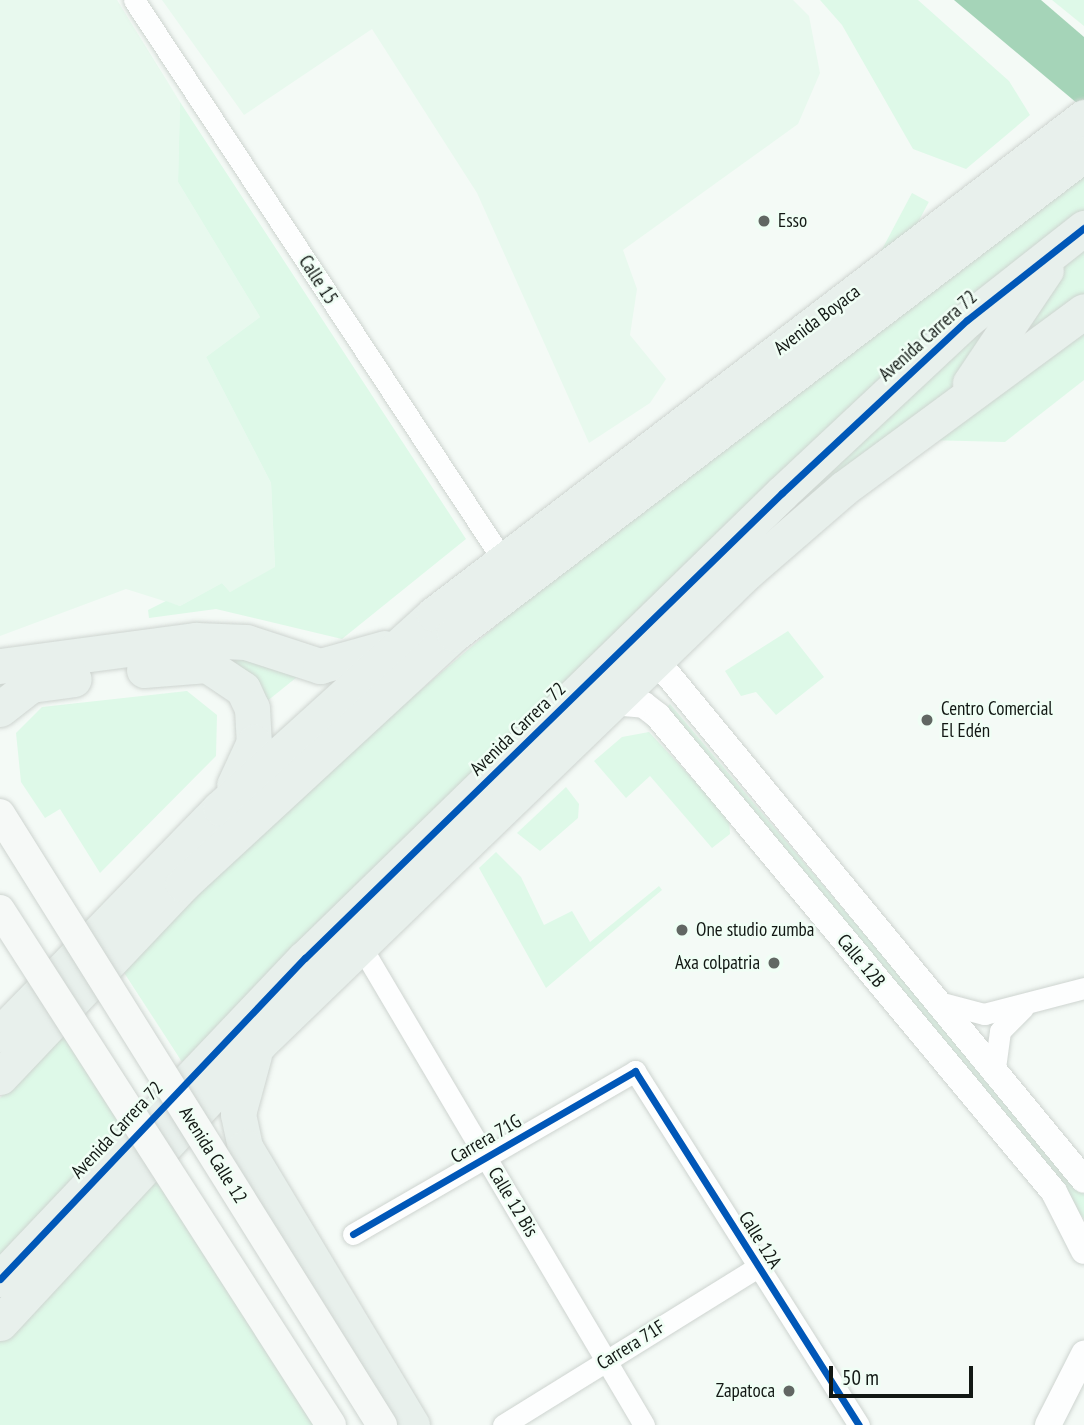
<!DOCTYPE html>
<meta charset="utf-8">
<style>
body{margin:0}
#map{position:relative;width:1084px;height:1425px;overflow:hidden;background:#f4faf6;font-family:"PT Sans Narrow",sans-serif}
div>[style]{position:absolute}
.built>*{inset:0;background:#e8f9ee}
.green>*{inset:0;background:#def9e8;transform-origin:0 0}
.water>*{inset:0;background:#a5d4b8}
.roads{filter:drop-shadow(0 0 2px #ced4d0) drop-shadow(0 0 2px #ced4d0)}
.minor>*{height:21px;margin:-10.5px;padding:0 10.5px;transform-origin:10.5px;border-radius:10.5px;background:#fdfefe}
.tertiary>*{height:26px;margin:-13px;padding:0 13px;transform-origin:13px;border-radius:13px;background:#fdfefe}
.trunk>*{height:35px;margin:-17.5px;padding:0 17.5px;transform-origin:17.5px;border-radius:17.5px;background:#e8f0ec}
.bridges{filter:drop-shadow(0 0 2px #ced4d0) drop-shadow(0 0 2px #ced4d0)}
.secondary-bridge>*{height:30px;margin:-15px;padding:0 15px;transform-origin:15px;border-radius:15px;background:#f6f9f7}
.cycleway>*{height:7px;margin:-3.5px;padding:0 3.5px;transform-origin:3.5px;border-radius:3.5px;background:#0057b8}
.dots>*{width:19px;height:19px;translate:-50% -50%;box-sizing:border-box;border:4px solid #f0fef5;border-radius:50%}
span{translate:-50% -50%;white-space:nowrap;text-align:center;line-height:1.15;-webkit-text-stroke:5px #f0fef5;paint-order:stroke}
.poi-label{font-size:19px;color:#121814}
.left{translate:0 -50%;text-align:left}
.right{translate:-100% -50%;text-align:right}
.street-label{font-size:19px;color:#121814}
.scale{position:absolute;left:829px;top:1366px;width:144px;height:32px;box-sizing:border-box;border:4px solid #121814;border-top:0;padding-left:9px;font-size:21px;line-height:24px;white-space:nowrap;color:#121814;-webkit-text-stroke:5px #f0fef5;paint-order:stroke}
</style>
<div id="map">
<div class="built">
<i style="clip-path:polygon(0 0,117px 0,180px 102px,178px 182px,260px 317px,206px 357px,271px 483px,275px 568px,230px 592px,222px 583px,180px 606px,126px 589px,0 636px)"></i>
<i style="clip-path:polygon(162px 0,793px 0,809px 16px,820px 73px,798px 124px,623px 250px,637px 289px,630px 335px,666px 379px,650px 403px,589px 443px,477px 193px,372px 29px,244px 115px)"></i>
</div>
<div class="green">
<i style="clip-path:polygon(820px 0,918px 0,1009px 81px,1030px 115px,966px 169px,913px 149px,842px 25px)"></i>
<i style="clip-path:polygon(1052px 0,1084px 0,1084px 26px)"></i>
<i style="clip-path:polygon(180px 102px,466px 539px,342px 639px,216px 609px,149px 618px,148px 610px,166px 601px,180px 606px,222px 583px,230px 592px,275px 567px,271px 483px,206px 357px,260px 317px,178px 182px)"></i>
<i style="clip-path:polygon(1084px 168px,1084px 211px,473px 772px,182px 1062px,123px 971px,292px 800px,587px 548px)"></i>
<i style="left:912px;top:193px;width:19px;height:202px;rotate:28deg"></i>
<i style="clip-path:polygon(1084px 242px,1084px 300px,989px 369px,1067px 254px)"></i>
<i style="clip-path:polygon(1020px 294px,954px 390px,747px 555px,736px 552px)"></i>
<i style="clip-path:polygon(1084px 327px,1084px 380px,1005px 442px,926px 440px)"></i>
<i style="clip-path:polygon(788px 631px,824px 677px,776px 715px,756px 692px,741px 696px,725px 671px)"></i>
<i style="clip-path:polygon(202px 649px,302px 673px,261px 706px,194px 659px,29px 678px,0 697px,0 676px)"></i>
<i style="clip-path:polygon(187px 691px,217px 715px,216px 756px,100px 873px,60px 809px,45px 818px,21px 782px,16px 733px,42px 707px)"></i>
<i style="clip-path:polygon(670px 704px,1084px 1194px,1084px 1219px,665px 709px)"></i>
<i style="clip-path:polygon(649px 732px,729px 818px,730px 834px,712px 848px,650px 776px,626px 798px,594px 761px,622px 737px)"></i>
<i style="clip-path:polygon(566px 787px,579px 804px,578px 818px,540px 851px,517px 833px)"></i>
<i style="clip-path:polygon(496px 852px,521px 877px,544px 925px,572px 911px,590px 942px,659px 886px,662px 890px,546px 988px,479px 868px)"></i>
<i style="clip-path:polygon(61px 1030px,126px 1127px,0 1262px,0 1098px)"></i>
<i style="clip-path:polygon(155px 1173px,317px 1425px,0 1425px,0 1340px)"></i>
</div>
<div class="water">
<i style="clip-path:polygon(954px 0,1041px 0,1084px 37px,1084px 109px)"></i>
</div>
<div class="roads">
<div class="minor">
<i style="left:134px;top:0;width:671px;rotate:56.62deg"></i>
<i style="left:359px;top:943px;width:560px;rotate:59.4deg"></i>
<i style="left:938px;top:1002px;width:48px;rotate:14.6deg"></i>
<i style="left:984px;top:1014px;width:103px;rotate:-14.6deg"></i>
<i style="left:994px;top:1075px;width:44px;rotate:-82.2deg"></i>
<i style="left:1000px;top:1031px;width:33px;rotate:-45deg"></i>
<i style="left:353px;top:1234px;width:326px;rotate:-30deg"></i>
<i style="left:635px;top:1071px;width:419px;rotate:57.7deg"></i>
<i style="left:503px;top:1425px;width:301px;rotate:-31.8deg"></i>
</div>
<div class="tertiary">
<i style="left:656px;top:660px;width:673px;rotate:50.54deg"></i>
<i style="left:612px;top:702px;width:32px;rotate:5deg"></i>
<i style="left:644px;top:705px;width:18px;rotate:38deg"></i>
<i style="left:658px;top:716px;width:619px;rotate:50.24deg"></i>
<i style="left:1054px;top:1192px;width:66px;rotate:63deg"></i>
<i style="left:1048px;top:1425px;width:80px;rotate:-63.1deg"></i>
</div>
<div class="trunk">
<i style="left:970px;top:383px;width:136px;rotate:-56.1deg"></i>
<i style="left:0;top:666px;width:198px;rotate:-7.6deg"></i>
<i style="left:196px;top:640px;width:50px;rotate:2.3deg"></i>
<i style="left:246px;top:642px;width:78px;rotate:18deg"></i>
<i style="left:320px;top:666px;width:67px;rotate:-15.5deg"></i>
<i style="left:144px;top:670px;width:63px;rotate:-4.5deg"></i>
<i style="left:207px;top:665px;width:43px;rotate:33.7deg"></i>
<i style="left:243px;top:689px;width:21px;rotate:65deg"></i>
<i style="left:252px;top:708px;width:34px;rotate:87deg"></i>
<i style="left:254px;top:742px;width:47px;rotate:114.9deg"></i>
<i style="left:0;top:709px;width:39px;rotate:-38deg"></i>
<i style="left:31px;top:685px;width:43px;rotate:-7.9deg"></i>
<i style="left:0;top:1034px;width:315px;rotate:-45.8deg"></i>
<i style="left:220px;top:808px;width:289px;rotate:-42.2deg"></i>
<i style="left:434px;top:614px;width:818px;rotate:-37.4deg"></i>
<i style="left:254px;top:1055px;width:61px;rotate:105.2deg"></i>
<i style="left:238px;top:1114px;width:34px;rotate:78deg"></i>
<i style="left:245px;top:1147px;width:324px;rotate:59deg"></i>
<i style="left:0;top:1077px;width:266px;rotate:-46.5deg"></i>
<i style="left:183px;top:884px;width:369px;rotate:-42.7deg"></i>
<i style="left:454px;top:634px;width:792px;rotate:-37.3deg"></i>
<i style="left:0;top:1279px;width:443px;rotate:-46.5deg"></i>
<i style="left:305px;top:958px;width:666px;rotate:-44.27deg"></i>
<i style="left:782px;top:493px;width:253px;rotate:-43.1deg"></i>
<i style="left:967px;top:320px;width:149px;rotate:-38.2deg"></i>
<i style="left:0;top:1323px;width:381px;rotate:-47.1deg"></i>
<i style="left:259px;top:1044px;width:679px;rotate:-44.05deg"></i>
<i style="left:747px;top:572px;width:128px;rotate:-40.9deg"></i>
<i style="left:844px;top:488px;width:298px;rotate:-36.4deg"></i>
</div>
</div>
<div class="bridges">
<div class="secondary-bridge">
<i style="left:0;top:814px;width:721px;rotate:57.99deg"></i>
<i style="left:0;top:910px;width:612px;rotate:57.27deg"></i>
</div>
</div>
<div class="cycleway">
<i style="left:353px;top:1234px;width:326px;rotate:-30deg"></i>
<i style="left:635px;top:1071px;width:419px;rotate:57.7deg"></i>
<i style="left:0;top:1279px;width:443px;rotate:-46.5deg"></i>
<i style="left:305px;top:958px;width:666px;rotate:-44.27deg"></i>
<i style="left:782px;top:493px;width:253px;rotate:-43.1deg"></i>
<i style="left:967px;top:320px;width:149px;rotate:-38.2deg"></i>
</div>
<div class="dots">
<i style="left:764px;top:221px;background:#616763"></i>
<i style="left:927px;top:720px;background:#616763"></i>
<i style="left:682px;top:930px;background:#616763"></i>
<i style="left:774px;top:963px;background:#616763"></i>
<i style="left:789px;top:1391px;background:#616763"></i>
</div>
<div class="poi-label">
<span class="left" style="left:778px;top:221px">Esso</span>
<span class="left" style="left:941px;top:720px">Centro Comercial<br>El Edén</span>
<span class="left" style="left:696px;top:930px">One studio zumba</span>
<span class="right" style="left:760px;top:963px">Axa colpatria</span>
<span class="right" style="left:775px;top:1391px">Zapatoca</span>
</div>
<div class="street-label">
<span style="left:318px;top:280px;rotate:57deg">Calle 15</span>
<span style="left:817px;top:320px;rotate:-37deg">Avenida Boyaca</span>
<span style="left:928px;top:336px;rotate:-42deg">Avenida Carrera 72</span>
<span style="left:518px;top:729px;rotate:-44deg">Avenida Carrera 72</span>
<span style="left:861px;top:961px;rotate:50deg">Calle 12B</span>
<span style="left:117px;top:1130px;rotate:-47deg">Avenida Carrera 72</span>
<span style="left:486px;top:1139px;rotate:-30deg">Carrera 71G</span>
<span style="left:213px;top:1155px;rotate:58deg">Avenida Calle 12</span>
<span style="left:513px;top:1202px;rotate:59deg">Calle 12 Bis</span>
<span style="left:760px;top:1240px;rotate:58deg">Calle 12A</span>
<span style="left:631px;top:1345px;rotate:-32deg">Carrera 71F</span>
</div>
<div class="scale">50 m</div>
</div>
